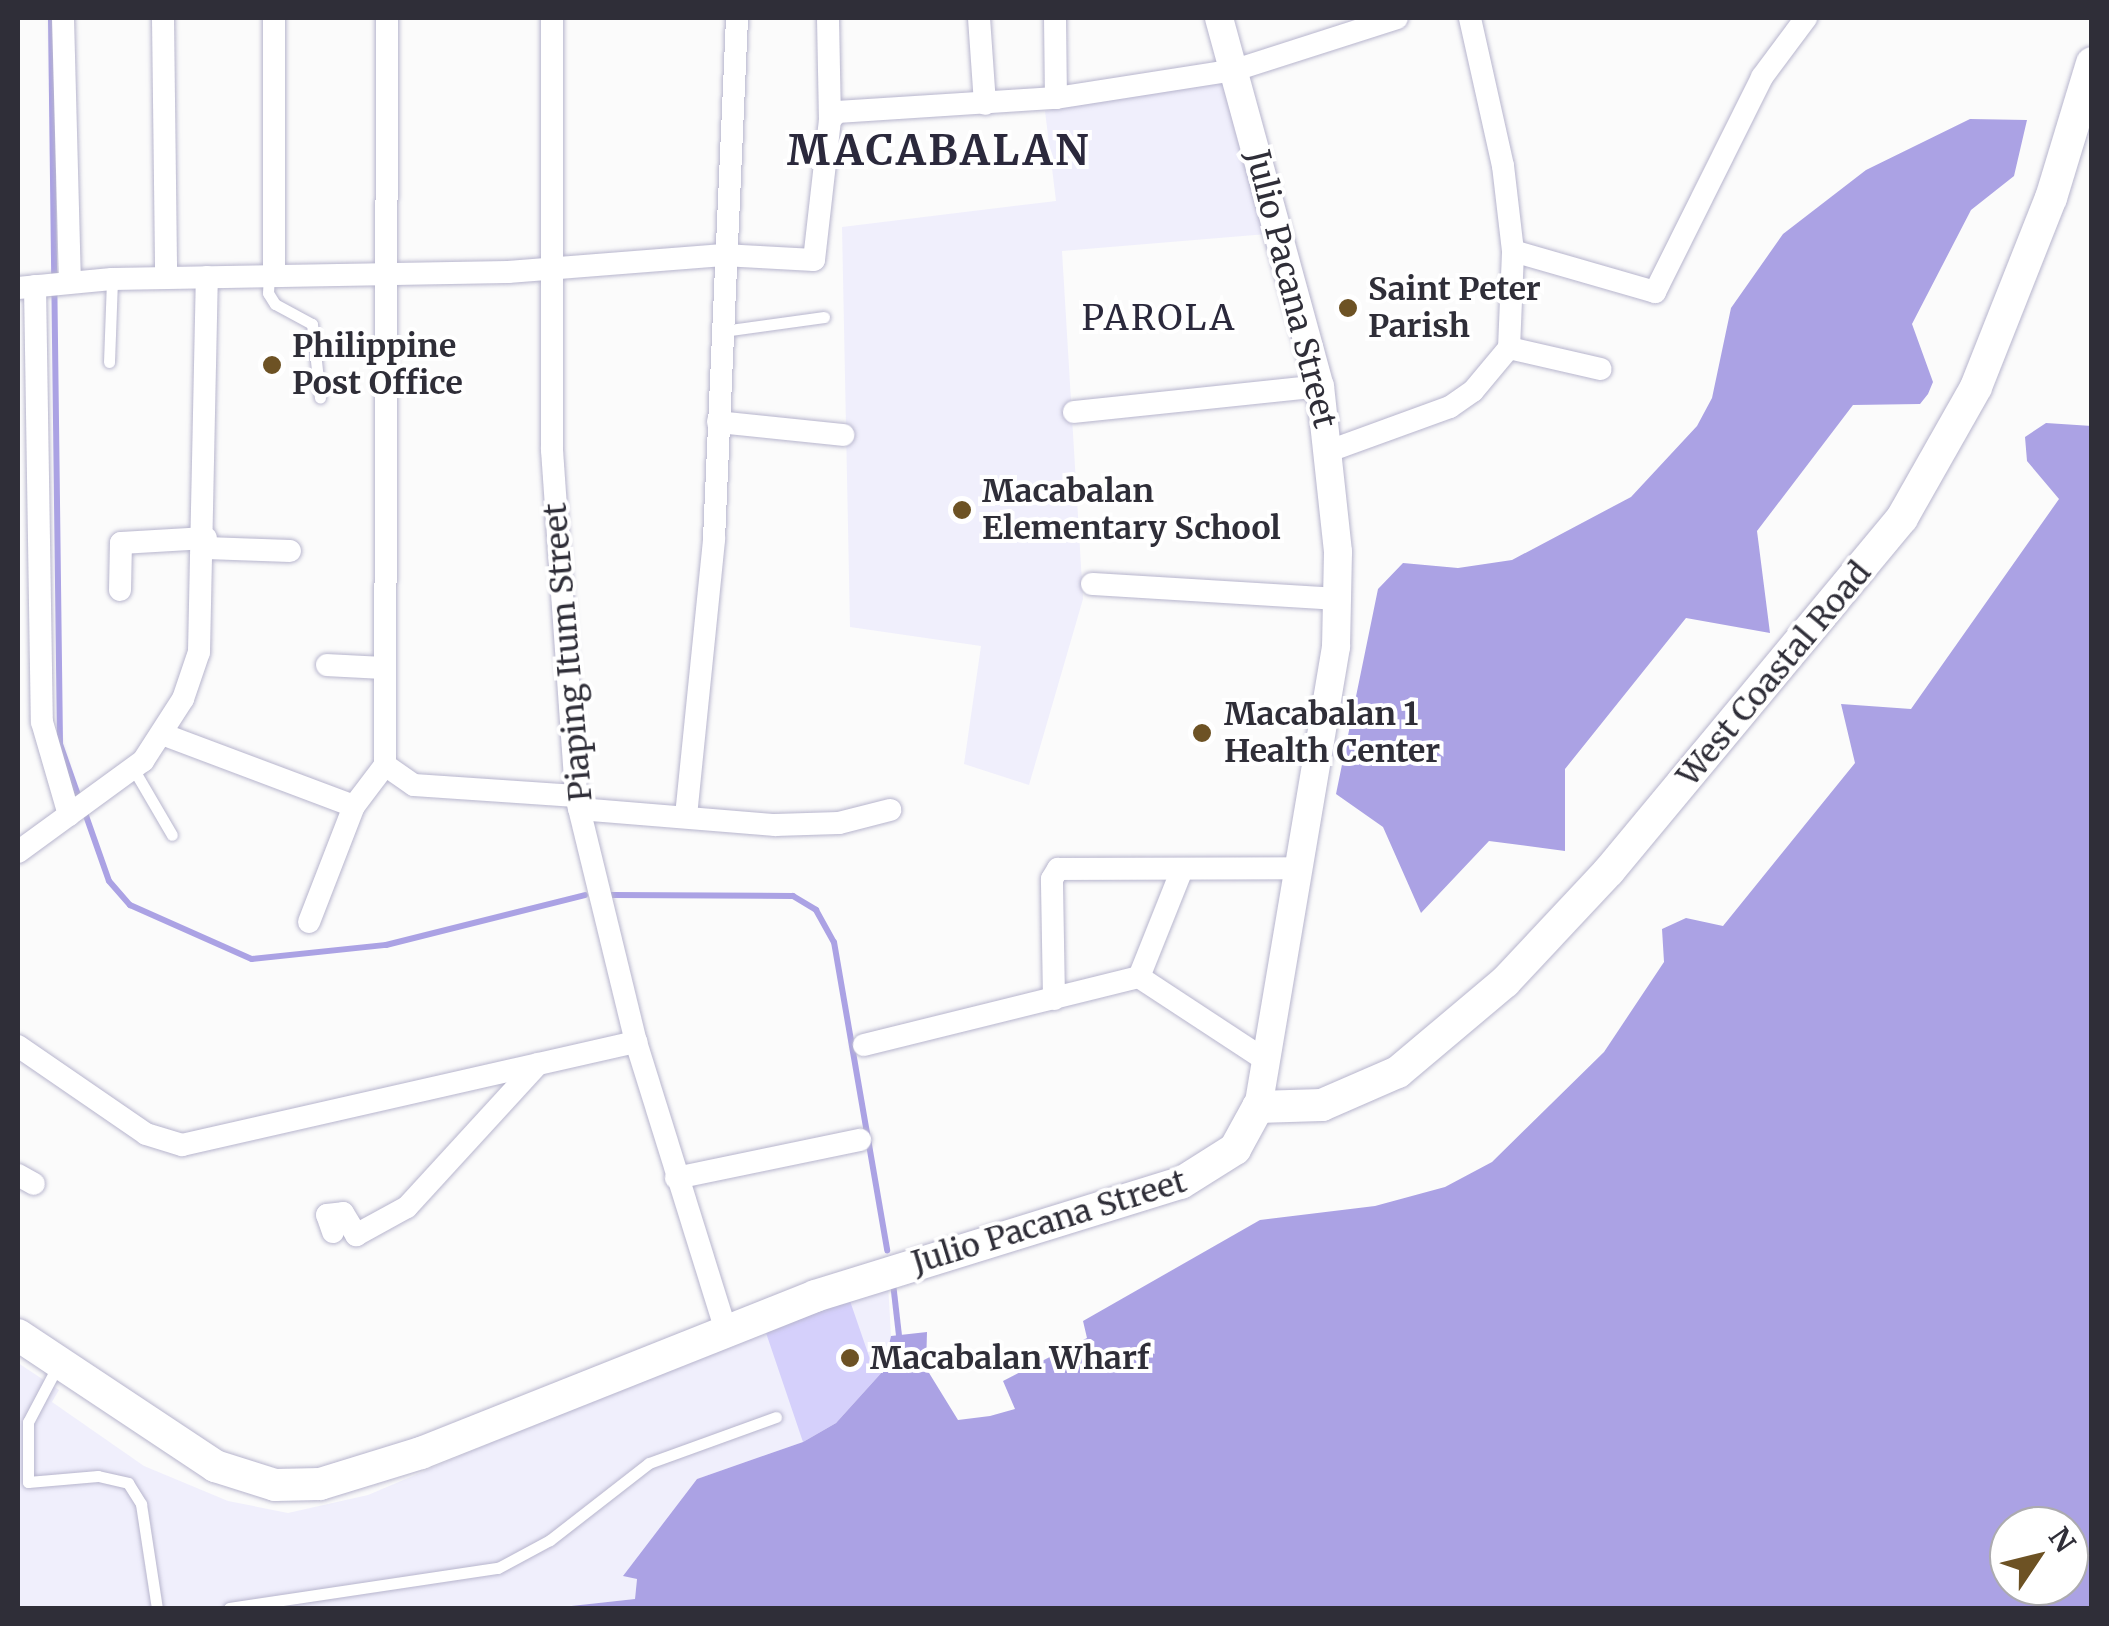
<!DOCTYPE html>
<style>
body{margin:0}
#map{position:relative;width:2109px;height:1626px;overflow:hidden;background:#fbfbfb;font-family:Merriweather,serif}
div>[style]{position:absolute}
.built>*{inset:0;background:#f0effc}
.green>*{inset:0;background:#d5d0fb}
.water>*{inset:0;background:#aba2e4}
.stream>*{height:6px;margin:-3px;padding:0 3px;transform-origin:3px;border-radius:3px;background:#aba2e4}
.roads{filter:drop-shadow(0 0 2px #b7b5cd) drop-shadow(0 0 2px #b7b5cd)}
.service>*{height:11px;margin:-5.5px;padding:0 5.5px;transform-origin:5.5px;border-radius:5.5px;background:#fff}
.minor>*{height:22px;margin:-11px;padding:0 11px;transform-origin:11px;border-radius:11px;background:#fff}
.tertiary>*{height:28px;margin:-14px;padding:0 14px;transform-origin:14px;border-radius:14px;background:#fff}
.secondary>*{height:32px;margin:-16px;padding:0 16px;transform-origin:16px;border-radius:16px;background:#fff}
.dots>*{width:28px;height:28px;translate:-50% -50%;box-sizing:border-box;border:5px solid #fff;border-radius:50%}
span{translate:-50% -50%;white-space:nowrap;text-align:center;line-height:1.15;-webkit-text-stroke:8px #fff;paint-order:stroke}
.street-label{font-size:32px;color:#2f2e38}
.poi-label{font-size:32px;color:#2f2e38;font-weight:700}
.left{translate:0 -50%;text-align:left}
.neighbourhood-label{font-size:35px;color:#2b293c;letter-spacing:2.5px}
.district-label{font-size:42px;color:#2b293c;font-weight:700;letter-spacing:2.5px}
.frame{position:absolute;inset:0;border:20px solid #2f2e38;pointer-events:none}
.north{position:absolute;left:1989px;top:1506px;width:100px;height:100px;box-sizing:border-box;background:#fff;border:2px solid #acabaf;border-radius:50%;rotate:55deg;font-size:28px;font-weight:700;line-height:40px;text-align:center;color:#2f2e38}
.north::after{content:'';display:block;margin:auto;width:35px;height:45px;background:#6d5224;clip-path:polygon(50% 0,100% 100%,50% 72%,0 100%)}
</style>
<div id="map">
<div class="built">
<i style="clip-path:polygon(1229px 74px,1267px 234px,1062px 251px,1083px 599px,1029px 785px,964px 764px,981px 646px,850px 627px,842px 227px,1056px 201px,1045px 111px)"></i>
<i style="clip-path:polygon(888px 1283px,891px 1336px,883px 1371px,803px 1442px,697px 1479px,624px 1575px,637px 1579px,635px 1599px,553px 1608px,18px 1608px,18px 1363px,59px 1390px,52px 1402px,144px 1466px,228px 1501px,288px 1513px,368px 1495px,764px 1327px)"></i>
</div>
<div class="green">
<i style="clip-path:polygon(848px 1295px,871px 1362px,883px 1371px,836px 1423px,803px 1442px,764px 1327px)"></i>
</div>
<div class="water">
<i style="clip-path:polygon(1970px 119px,2027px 120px,2014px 176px,1971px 210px,1912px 324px,1933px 382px,1928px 394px,1920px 404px,1853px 405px,1757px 531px,1770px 633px,1686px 618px,1565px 769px,1565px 851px,1489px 841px,1421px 913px,1383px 827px,1336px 794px,1378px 589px,1403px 563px,1458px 568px,1512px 560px,1631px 497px,1697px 426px,1712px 398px,1731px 308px,1783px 234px,1866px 170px)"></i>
<i style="clip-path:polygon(evenodd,2046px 423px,2092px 426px,2091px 1608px,553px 1608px,635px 1599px,637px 1579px,623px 1576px,697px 1479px,803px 1442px,836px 1423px,883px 1371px,891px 1336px,927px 1332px,926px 1368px,958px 1420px,990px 1416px,1015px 1409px,1003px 1381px,1087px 1338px,1083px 1321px,1260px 1220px,1375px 1206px,1445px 1187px,1492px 1162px,1604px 1052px,1664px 962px,1662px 929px,1686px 918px,1723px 926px,1855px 763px,1841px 704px,1911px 709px,2059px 499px,2027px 461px,2025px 437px,2046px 423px,2009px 1526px,2069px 1526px,2069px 1586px,2009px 1586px,2009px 1526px)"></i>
</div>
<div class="stream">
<i style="left:51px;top:18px;width:726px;rotate:89.29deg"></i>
<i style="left:60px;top:744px;width:57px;rotate:70.6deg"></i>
<i style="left:84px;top:810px;width:75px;rotate:70.6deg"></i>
<i style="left:109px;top:881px;width:32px;rotate:49deg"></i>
<i style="left:130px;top:905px;width:133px;rotate:23.9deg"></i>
<i style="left:252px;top:959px;width:135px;rotate:-6deg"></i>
<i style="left:386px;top:945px;width:205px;rotate:-14.1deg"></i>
<i style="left:612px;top:895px;width:181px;rotate:0.3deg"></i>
<i style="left:793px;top:896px;width:27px;rotate:31deg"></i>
<i style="left:816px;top:910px;width:37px;rotate:61deg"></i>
<i style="left:834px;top:942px;width:313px;rotate:80.2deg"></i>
<i style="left:893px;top:1283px;width:53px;rotate:83.5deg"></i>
</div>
<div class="roads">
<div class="service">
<i style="left:269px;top:274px;width:19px;rotate:93deg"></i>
<i style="left:268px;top:293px;width:13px;rotate:58deg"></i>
<i style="left:275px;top:304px;width:42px;rotate:28.4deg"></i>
<i style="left:312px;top:324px;width:74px;rotate:83.8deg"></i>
<i style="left:723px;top:331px;width:102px;rotate:-7.9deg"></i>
<i style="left:109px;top:362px;width:83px;rotate:-87.9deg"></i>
<i style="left:134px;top:770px;width:75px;rotate:59.7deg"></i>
<i style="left:57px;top:1367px;width:62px;rotate:117.8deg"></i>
<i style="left:28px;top:1422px;width:60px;rotate:90deg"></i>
<i style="left:28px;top:1482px;width:70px;rotate:-4.9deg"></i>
<i style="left:98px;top:1476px;width:31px;rotate:13deg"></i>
<i style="left:128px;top:1483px;width:25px;rotate:58deg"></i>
<i style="left:141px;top:1504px;width:105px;rotate:81.3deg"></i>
<i style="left:229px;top:1608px;width:272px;rotate:-8.5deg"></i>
<i style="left:498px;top:1568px;width:59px;rotate:-28.3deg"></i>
<i style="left:550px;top:1540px;width:125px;rotate:-37.9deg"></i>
<i style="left:649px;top:1463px;width:135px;rotate:-19.9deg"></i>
</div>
<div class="minor">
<i style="left:63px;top:18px;width:264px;rotate:88.5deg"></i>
<i style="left:163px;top:18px;width:260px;rotate:89.3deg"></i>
<i style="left:274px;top:18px;width:256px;rotate:90deg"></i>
<i style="left:387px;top:18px;width:747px;rotate:90.15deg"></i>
<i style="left:385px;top:765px;width:35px;rotate:35deg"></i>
<i style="left:414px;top:785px;width:162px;rotate:3.9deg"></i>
<i style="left:552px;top:18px;width:432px;rotate:90deg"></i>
<i style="left:552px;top:450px;width:347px;rotate:86deg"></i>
<i style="left:576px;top:796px;width:253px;rotate:76.3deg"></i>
<i style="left:636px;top:1042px;width:299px;rotate:72.7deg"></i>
<i style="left:828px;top:18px;width:102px;rotate:88.9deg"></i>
<i style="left:979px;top:18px;width:86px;rotate:86deg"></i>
<i style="left:1055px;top:18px;width:80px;rotate:89.3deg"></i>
<i style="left:1513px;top:251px;width:148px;rotate:16.1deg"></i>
<i style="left:1655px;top:292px;width:240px;rotate:-63.5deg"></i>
<i style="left:1762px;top:77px;width:74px;rotate:-53.3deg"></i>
<i style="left:35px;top:286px;width:436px;rotate:89.1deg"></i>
<i style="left:42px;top:722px;width:97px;rotate:73.8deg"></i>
<i style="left:18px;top:288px;width:94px;rotate:-5.5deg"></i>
<i style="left:112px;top:279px;width:396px;rotate:-1deg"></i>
<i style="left:508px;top:272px;width:216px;rotate:-4.5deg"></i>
<i style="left:723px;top:255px;width:91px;rotate:3.1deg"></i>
<i style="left:814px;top:260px;width:141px;rotate:-83.5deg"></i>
<i style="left:830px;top:120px;width:11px;rotate:-49deg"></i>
<i style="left:837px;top:112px;width:219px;rotate:-3.7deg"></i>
<i style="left:1056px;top:98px;width:181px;rotate:-8.9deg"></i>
<i style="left:1235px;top:70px;width:170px;rotate:-17.8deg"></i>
<i style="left:1509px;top:348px;width:94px;rotate:12.9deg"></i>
<i style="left:1074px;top:412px;width:247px;rotate:-6deg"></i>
<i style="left:718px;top:422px;width:126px;rotate:5.9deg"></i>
<i style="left:1329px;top:451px;width:129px;rotate:-20deg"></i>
<i style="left:1450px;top:407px;width:28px;rotate:-35deg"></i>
<i style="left:1473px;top:391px;width:56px;rotate:-50.1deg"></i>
<i style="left:1509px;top:348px;width:97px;rotate:-87.6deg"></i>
<i style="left:1513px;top:251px;width:86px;rotate:-96.7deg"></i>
<i style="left:1503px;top:166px;width:152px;rotate:-102.6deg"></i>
<i style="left:206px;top:548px;width:84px;rotate:2deg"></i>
<i style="left:1092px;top:584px;width:248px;rotate:3.5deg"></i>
<i style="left:120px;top:590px;width:47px;rotate:-88.8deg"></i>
<i style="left:121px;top:543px;width:85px;rotate:-3.4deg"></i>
<i style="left:327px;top:665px;width:55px;rotate:3.1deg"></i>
<i style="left:162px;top:734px;width:205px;rotate:20.6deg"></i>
<i style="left:579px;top:809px;width:197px;rotate:4.7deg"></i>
<i style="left:775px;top:825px;width:64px;rotate:-1.8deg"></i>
<i style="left:839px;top:823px;width:53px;rotate:-14.3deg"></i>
<i style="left:686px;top:816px;width:278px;rotate:-84.2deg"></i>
<i style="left:714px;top:539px;width:522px;rotate:-87.47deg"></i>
<i style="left:18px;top:852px;width:155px;rotate:-36.1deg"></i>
<i style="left:143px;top:761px;width:74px;rotate:-57.2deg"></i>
<i style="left:183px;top:699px;width:50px;rotate:-71.2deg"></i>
<i style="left:199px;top:652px;width:375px;rotate:-88.8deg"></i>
<i style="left:309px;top:922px;width:124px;rotate:-68.8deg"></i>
<i style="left:354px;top:806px;width:51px;rotate:-52.9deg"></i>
<i style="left:1139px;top:977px;width:149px;rotate:33.3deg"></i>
<i style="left:1054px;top:999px;width:120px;rotate:-91deg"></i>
<i style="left:1052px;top:879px;width:12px;rotate:-59deg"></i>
<i style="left:1058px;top:869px;width:239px;rotate:-0.2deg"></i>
<i style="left:864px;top:1045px;width:283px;rotate:-13.9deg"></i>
<i style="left:1139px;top:977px;width:113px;rotate:-68.2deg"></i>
<i style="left:18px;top:1046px;width:155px;rotate:34.5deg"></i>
<i style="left:146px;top:1134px;width:38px;rotate:17deg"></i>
<i style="left:182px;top:1145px;width:466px;rotate:-12.8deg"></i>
<i style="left:18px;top:1175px;width:18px;rotate:29deg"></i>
<i style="left:676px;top:1178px;width:188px;rotate:-11.7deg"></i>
<i style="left:333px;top:1232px;width:18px;rotate:-109deg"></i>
<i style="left:327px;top:1215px;width:16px;rotate:-7deg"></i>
<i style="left:343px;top:1213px;width:26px;rotate:59deg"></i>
<i style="left:356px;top:1235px;width:58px;rotate:-28.8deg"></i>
<i style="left:407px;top:1207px;width:194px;rotate:-47.5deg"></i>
</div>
<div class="tertiary">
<i style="left:1219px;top:18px;width:382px;rotate:74.7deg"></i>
<i style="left:1320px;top:386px;width:167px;rotate:83.8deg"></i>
<i style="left:1338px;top:552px;width:95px;rotate:91.2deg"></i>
<i style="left:1336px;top:647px;width:467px;rotate:99.6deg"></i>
</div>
<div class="secondary">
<i style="left:18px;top:1335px;width:237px;rotate:33.6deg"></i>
<i style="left:215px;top:1466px;width:63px;rotate:17.6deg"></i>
<i style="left:275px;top:1485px;width:45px;rotate:-1.3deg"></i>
<i style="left:320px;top:1484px;width:106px;rotate:-17.1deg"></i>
<i style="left:421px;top:1453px;width:424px;rotate:-21.7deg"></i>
<i style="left:815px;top:1296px;width:383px;rotate:-17.2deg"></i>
<i style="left:1181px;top:1183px;width:64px;rotate:-32.2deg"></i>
<i style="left:1235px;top:1149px;width:48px;rotate:-61.3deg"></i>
<i style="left:1258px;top:1107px;width:64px;rotate:-1.8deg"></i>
<i style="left:1322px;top:1105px;width:83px;rotate:-23.5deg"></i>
<i style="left:1398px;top:1072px;width:140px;rotate:-40.1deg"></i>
<i style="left:1505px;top:982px;width:152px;rotate:-46.9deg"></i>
<i style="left:1609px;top:871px;width:459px;rotate:-50.3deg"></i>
<i style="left:1902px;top:518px;width:150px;rotate:-60.5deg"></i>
<i style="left:1976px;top:387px;width:203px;rotate:-68.4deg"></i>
<i style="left:2051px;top:198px;width:141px;rotate:-73.1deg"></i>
</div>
</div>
<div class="dots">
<i style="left:1348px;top:308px;background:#6d5224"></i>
<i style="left:272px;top:365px;background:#6d5224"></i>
<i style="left:962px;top:510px;background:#6d5224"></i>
<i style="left:1202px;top:733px;background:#6d5224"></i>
<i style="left:850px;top:1358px;background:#6d5224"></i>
</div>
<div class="street-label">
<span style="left:1291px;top:289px;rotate:76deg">Julio Pacana Street</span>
<span style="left:568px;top:652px;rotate:-95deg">Piaping Itum Street</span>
<span style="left:1774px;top:674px;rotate:-50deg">West Coastal Road</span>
<span style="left:1049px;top:1222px;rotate:-17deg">Julio Pacana Street</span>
</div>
<div class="poi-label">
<span class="left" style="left:1368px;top:308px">Saint Peter<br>Parish</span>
<span class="left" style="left:292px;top:365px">Philippine<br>Post Office</span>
<span class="left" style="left:982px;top:510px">Macabalan<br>Elementary School</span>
<span class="left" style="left:1224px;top:733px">Macabalan 1<br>Health Center</span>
<span class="left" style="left:870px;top:1358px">Macabalan Wharf</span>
</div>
<div class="neighbourhood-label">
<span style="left:1159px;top:318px">PAROLA</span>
</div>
<div class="district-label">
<span style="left:939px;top:150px">MACABALAN</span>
</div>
<div class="frame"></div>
<div class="north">N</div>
</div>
